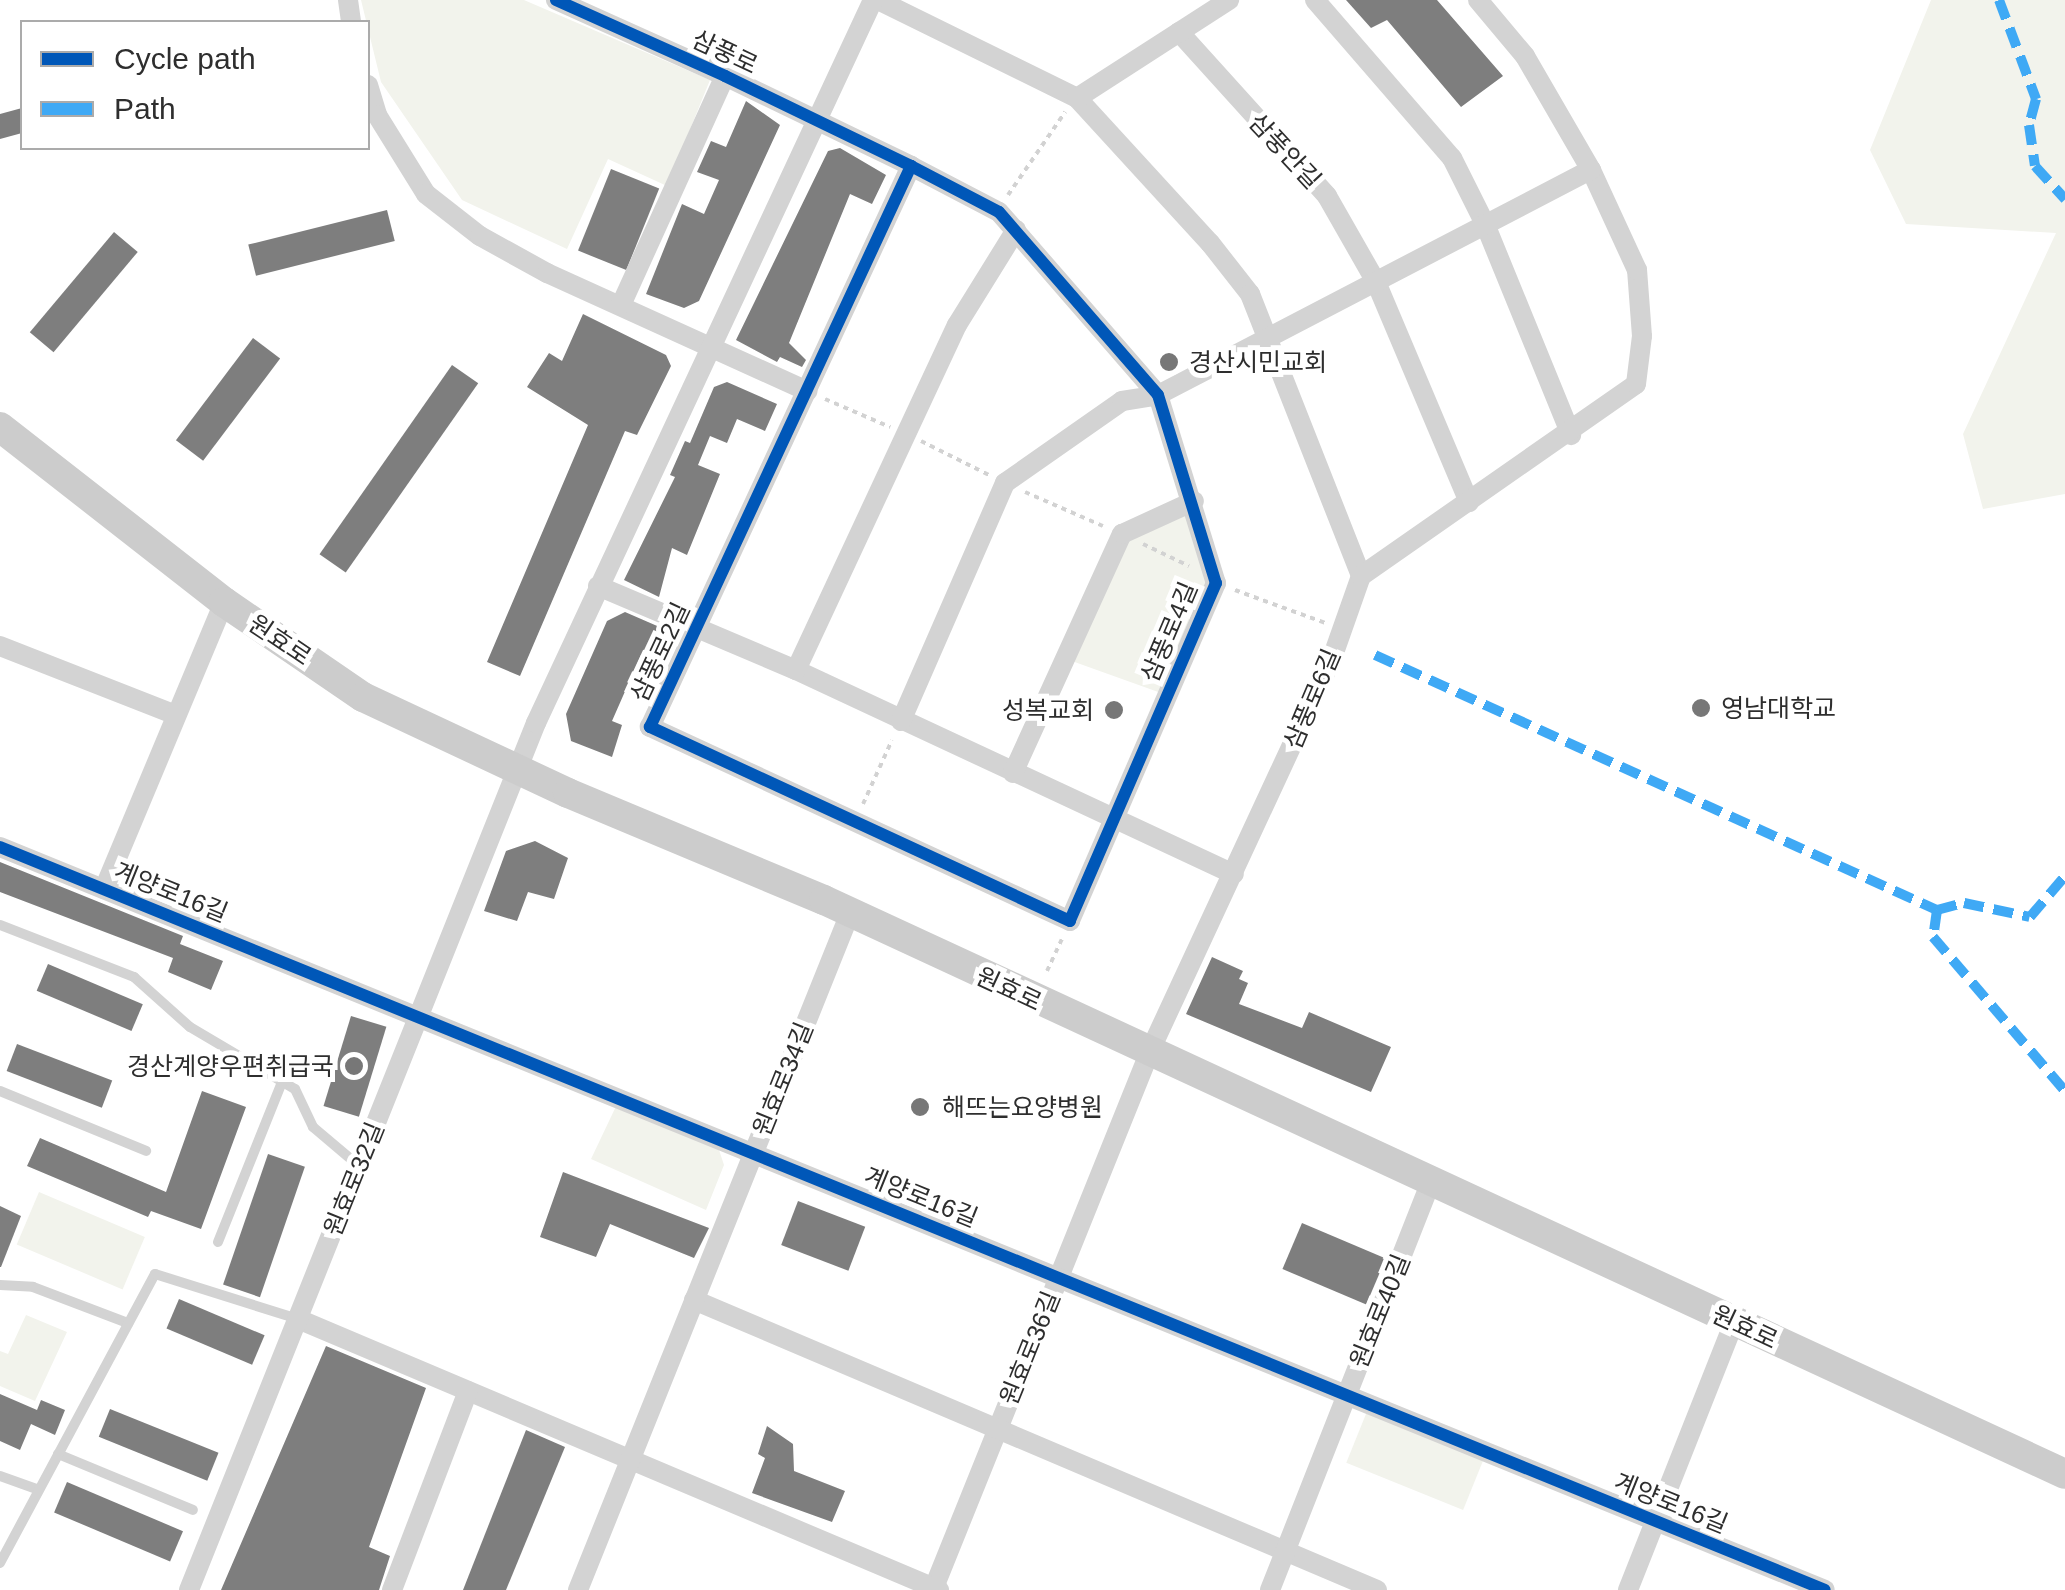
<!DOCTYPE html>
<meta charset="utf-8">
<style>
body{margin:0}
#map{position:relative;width:2065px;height:1590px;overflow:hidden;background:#fff;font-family:Arial,"Noto Sans KR",sans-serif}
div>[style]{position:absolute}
.green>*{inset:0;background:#f2f3ec;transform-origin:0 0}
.building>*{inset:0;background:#7e7e7e;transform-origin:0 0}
.path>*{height:4px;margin-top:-2px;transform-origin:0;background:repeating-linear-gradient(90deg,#d2d2d2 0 5px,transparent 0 10px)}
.lane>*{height:10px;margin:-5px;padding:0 5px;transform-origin:5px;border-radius:5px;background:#d3d3d3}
.street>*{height:20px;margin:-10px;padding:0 10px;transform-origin:10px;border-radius:10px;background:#d3d3d3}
.secondary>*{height:30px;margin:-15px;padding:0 15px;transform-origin:15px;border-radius:15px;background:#ccc}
.quiet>*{height:10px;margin-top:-5px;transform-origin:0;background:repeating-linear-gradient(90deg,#3fa9f5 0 20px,transparent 0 30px)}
.cycleway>*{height:12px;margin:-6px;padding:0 6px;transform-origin:6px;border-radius:6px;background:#0057b8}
.dots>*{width:28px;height:28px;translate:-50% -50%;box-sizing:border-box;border:5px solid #fff;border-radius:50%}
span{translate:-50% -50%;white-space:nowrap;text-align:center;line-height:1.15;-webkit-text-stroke:10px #fff;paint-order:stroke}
.street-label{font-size:25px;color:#2e2e2e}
.poi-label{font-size:25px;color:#2e2e2e}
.left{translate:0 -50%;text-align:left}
.right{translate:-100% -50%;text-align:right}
.legend{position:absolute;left:20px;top:20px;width:350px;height:130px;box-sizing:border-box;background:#fff;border:2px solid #ababab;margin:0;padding:12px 18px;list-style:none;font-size:30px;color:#2e2e2e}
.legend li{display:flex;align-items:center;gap:20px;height:50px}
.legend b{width:50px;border:2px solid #ababab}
</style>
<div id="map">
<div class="green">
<i style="clip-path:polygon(361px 0,524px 0,710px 80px,667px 186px,608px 159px,567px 249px,462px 200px,381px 82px)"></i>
<i style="clip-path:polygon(1931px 0,2065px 0,2065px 494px,1983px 509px,1963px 434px,2056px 233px,1906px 224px,1870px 150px)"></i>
<i style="clip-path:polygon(1190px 513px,1209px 578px,1161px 693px,1069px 660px,1125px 538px)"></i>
<i style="clip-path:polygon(619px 1100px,718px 1147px,724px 1165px,706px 1210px,591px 1159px)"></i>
<i style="left:39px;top:1192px;width:115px;height:57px;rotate:23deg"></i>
<i style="clip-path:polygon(26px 1315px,67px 1332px,35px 1401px,0 1386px,0 1351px,8px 1354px)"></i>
<i style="left:1368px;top:1409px;width:126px;height:58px;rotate:22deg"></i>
</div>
<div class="building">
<i style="clip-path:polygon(1346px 0,1437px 0,1503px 76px,1461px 107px,1387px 20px,1371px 28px)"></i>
<i style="clip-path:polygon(746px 101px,780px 125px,699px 301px,684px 308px,646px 294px,682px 204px,704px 214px,719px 180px,697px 172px,711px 141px,726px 147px)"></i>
<i style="clip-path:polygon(22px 108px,22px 133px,0 139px,0 114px)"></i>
<i style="clip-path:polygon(840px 148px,886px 175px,872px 204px,850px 194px,789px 343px,806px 360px,802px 367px,780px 357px,777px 362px,736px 340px,828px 151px)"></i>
<i style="left:611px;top:169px;width:52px;height:88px;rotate:22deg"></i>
<i style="left:387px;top:210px;width:32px;height:143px;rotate:76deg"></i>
<i style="left:114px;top:232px;width:31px;height:131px;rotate:40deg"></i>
<i style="clip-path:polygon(583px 314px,666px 355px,671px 366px,637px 435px,625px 431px,520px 676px,487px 662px,588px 425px,527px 387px,549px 353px,562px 361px)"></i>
<i style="left:253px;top:338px;width:34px;height:128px;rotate:37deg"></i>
<i style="left:452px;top:365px;width:32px;height:231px;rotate:35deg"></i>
<i style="clip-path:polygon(727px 382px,777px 404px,765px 431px,737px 419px,727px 443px,710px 436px,698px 465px,720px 474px,687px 555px,672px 548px,659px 597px,624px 580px,675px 477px,670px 475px,685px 441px,690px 443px,714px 387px)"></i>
<i style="clip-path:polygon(625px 612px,671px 632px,660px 662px,641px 655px,612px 721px,622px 725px,612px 757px,571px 741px,566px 714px,607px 621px)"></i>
<i style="clip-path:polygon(535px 841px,568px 858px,554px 899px,528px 892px,517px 921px,484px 911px,506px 851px)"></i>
<i style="clip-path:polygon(0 862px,183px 936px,180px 944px,223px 961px,211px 990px,168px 972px,173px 958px,0 892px)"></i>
<i style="clip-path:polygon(1212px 957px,1243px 971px,1239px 979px,1248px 983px,1239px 1004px,1302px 1028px,1309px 1012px,1391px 1047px,1371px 1092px,1186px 1014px)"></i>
<i style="left:48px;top:964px;width:103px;height:29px;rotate:23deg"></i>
<i style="left:351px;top:1016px;width:37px;height:94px;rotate:17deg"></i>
<i style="left:17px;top:1044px;width:102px;height:29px;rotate:21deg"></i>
<i style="clip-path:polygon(202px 1091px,246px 1107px,201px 1229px,151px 1211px,148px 1217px,27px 1166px,40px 1138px,166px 1192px)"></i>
<i style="left:268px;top:1154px;width:39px;height:138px;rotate:19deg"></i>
<i style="clip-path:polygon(563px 1172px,709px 1228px,694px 1258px,610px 1224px,596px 1257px,540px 1237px)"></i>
<i style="left:798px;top:1201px;width:72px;height:47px;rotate:21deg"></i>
<i style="clip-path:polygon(0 1206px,21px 1216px,1px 1267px,0 1267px)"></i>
<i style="left:1302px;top:1223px;width:91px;height:50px;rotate:23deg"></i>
<i style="left:179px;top:1299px;width:93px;height:32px;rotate:23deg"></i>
<i style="clip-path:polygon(326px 1346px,426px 1388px,369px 1547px,390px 1556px,379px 1590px,221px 1590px)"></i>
<i style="clip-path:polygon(0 1394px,37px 1410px,41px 1400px,65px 1410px,55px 1435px,31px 1424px,20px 1450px,0 1441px)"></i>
<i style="left:110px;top:1409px;width:117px;height:30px;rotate:22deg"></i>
<i style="clip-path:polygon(767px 1426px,793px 1444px,794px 1471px,845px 1491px,832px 1522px,752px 1493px,765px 1458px,758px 1454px)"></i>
<i style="clip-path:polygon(526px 1430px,565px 1447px,506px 1590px,463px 1590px)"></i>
<i style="left:67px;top:1482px;width:126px;height:33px;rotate:23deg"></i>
</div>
<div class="path">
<i style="left:1008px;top:195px;width:101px;rotate:-55.5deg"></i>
<i style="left:825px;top:399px;width:71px;rotate:23.3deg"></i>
<i style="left:921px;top:441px;width:76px;rotate:26.6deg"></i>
<i style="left:1025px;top:492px;width:85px;rotate:23.6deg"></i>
<i style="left:1143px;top:544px;width:51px;rotate:25.6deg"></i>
<i style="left:1235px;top:590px;width:96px;rotate:20.1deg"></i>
<i style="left:863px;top:804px;width:70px;rotate:-65.6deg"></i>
<i style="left:1047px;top:971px;width:35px;rotate:-65deg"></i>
</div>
<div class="lane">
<i style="left:0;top:925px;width:144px;rotate:21.2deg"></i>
<i style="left:134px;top:977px;width:75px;rotate:41.8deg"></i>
<i style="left:190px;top:1027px;width:122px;rotate:30.6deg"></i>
<i style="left:295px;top:1089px;width:42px;rotate:64.7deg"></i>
<i style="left:313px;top:1127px;width:59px;rotate:40.2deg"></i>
<i style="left:0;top:1091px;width:158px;rotate:22.3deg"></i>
<i style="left:218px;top:1242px;width:172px;rotate:-68.2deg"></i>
<i style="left:0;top:1285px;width:33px;rotate:3deg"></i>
<i style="left:33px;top:1287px;width:102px;rotate:20.8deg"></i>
<i style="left:58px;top:1454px;width:146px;rotate:22.5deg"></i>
<i style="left:0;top:1476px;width:41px;rotate:19.7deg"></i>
<i style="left:0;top:1563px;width:328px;rotate:-61.8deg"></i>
<i style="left:155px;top:1274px;width:150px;rotate:17.5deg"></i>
</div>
<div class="street">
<i style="left:348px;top:0;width:22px;rotate:82deg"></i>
<i style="left:556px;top:0;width:185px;rotate:24.2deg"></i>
<i style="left:725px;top:76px;width:207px;rotate:25.8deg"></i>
<i style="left:911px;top:166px;width:99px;rotate:27.6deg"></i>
<i style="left:999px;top:212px;width:242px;rotate:49deg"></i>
<i style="left:1158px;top:395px;width:197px;rotate:72.9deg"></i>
<i style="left:1216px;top:583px;width:368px;rotate:113.4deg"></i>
<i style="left:1070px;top:921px;width:463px;rotate:-155.2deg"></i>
<i style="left:650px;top:727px;width:619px;rotate:-65.05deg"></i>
<i style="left:878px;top:0;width:222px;rotate:26.2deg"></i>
<i style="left:1077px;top:98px;width:197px;rotate:47.5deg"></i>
<i style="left:1210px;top:243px;width:65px;rotate:51.9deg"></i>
<i style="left:1250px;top:294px;width:303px;rotate:68.5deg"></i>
<i style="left:1361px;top:576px;width:90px;rotate:109.4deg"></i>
<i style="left:1331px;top:661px;width:430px;rotate:114.9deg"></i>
<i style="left:1150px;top:1051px;width:581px;rotate:111.93deg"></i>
<i style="left:1315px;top:0;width:209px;rotate:49.1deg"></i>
<i style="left:1452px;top:158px;width:74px;rotate:63.4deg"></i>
<i style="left:1485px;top:224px;width:228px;rotate:67.8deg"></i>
<i style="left:1179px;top:32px;width:221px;rotate:47.9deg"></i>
<i style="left:1327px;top:196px;width:99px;rotate:60.3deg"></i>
<i style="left:1376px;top:282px;width:239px;rotate:67.1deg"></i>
<i style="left:368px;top:85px;width:31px;rotate:73deg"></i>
<i style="left:377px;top:115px;width:93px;rotate:58.2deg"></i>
<i style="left:426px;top:194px;width:68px;rotate:37.9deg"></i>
<i style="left:480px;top:236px;width:77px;rotate:28.9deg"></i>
<i style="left:547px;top:273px;width:286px;rotate:24.4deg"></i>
<i style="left:1077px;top:98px;width:181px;rotate:-32.8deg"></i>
<i style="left:621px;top:305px;width:252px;rotate:-65.6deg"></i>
<i style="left:1361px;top:576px;width:335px;rotate:-34.9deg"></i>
<i style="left:1636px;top:384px;width:48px;rotate:-82.9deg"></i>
<i style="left:1642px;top:336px;width:66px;rotate:-94.3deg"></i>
<i style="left:1637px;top:270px;width:110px;rotate:-114.7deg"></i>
<i style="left:1591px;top:170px;width:132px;rotate:-120.1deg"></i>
<i style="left:1525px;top:56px;width:73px;rotate:-130deg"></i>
<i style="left:598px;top:586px;width:215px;rotate:23deg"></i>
<i style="left:796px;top:670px;width:483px;rotate:25deg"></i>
<i style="left:0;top:646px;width:189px;rotate:21.4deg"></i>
<i style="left:796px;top:670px;width:381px;rotate:-65deg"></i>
<i style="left:957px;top:325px;width:112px;rotate:-58.2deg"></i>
<i style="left:901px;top:721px;width:260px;rotate:-66.4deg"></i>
<i style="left:1005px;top:483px;width:143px;rotate:-35deg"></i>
<i style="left:1122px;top:401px;width:36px;rotate:-9deg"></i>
<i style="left:1158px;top:395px;width:488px;rotate:-27.5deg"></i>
<i style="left:1013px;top:773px;width:263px;rotate:-65.5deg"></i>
<i style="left:1122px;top:534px;width:79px;rotate:-24.6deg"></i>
<i style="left:0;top:847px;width:1970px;rotate:22.15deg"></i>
<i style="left:104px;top:889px;width:311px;rotate:-67.3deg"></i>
<i style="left:694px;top:1300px;width:742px;rotate:23.01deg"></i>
<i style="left:298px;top:1319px;width:696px;rotate:22.92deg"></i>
<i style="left:189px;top:1590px;width:934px;rotate:-68.19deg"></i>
<i style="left:536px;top:723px;width:798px;rotate:-65.01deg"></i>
<i style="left:392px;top:1590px;width:213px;rotate:-69.1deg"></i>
<i style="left:578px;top:1590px;width:730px;rotate:-68.11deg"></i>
<i style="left:1270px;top:1590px;width:439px;rotate:-68.5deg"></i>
<i style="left:1628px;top:1590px;width:288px;rotate:-68.4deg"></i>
</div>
<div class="secondary">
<i style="left:0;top:427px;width:284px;rotate:38deg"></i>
<i style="left:224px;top:602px;width:168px;rotate:34.4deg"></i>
<i style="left:363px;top:697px;width:226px;rotate:25.1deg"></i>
<i style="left:568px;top:793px;width:277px;rotate:22.7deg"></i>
<i style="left:824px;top:900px;width:1367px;rotate:24.82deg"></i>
</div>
<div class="quiet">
<i style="left:1999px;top:0;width:106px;rotate:69.5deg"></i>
<i style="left:2036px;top:99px;width:27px;rotate:105deg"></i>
<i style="left:2029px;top:125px;width:41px;rotate:81.7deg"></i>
<i style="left:2035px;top:166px;width:45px;rotate:47.7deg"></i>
<i style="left:1375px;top:655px;width:617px;rotate:24.41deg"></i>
<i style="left:1937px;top:910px;width:27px;rotate:98deg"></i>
<i style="left:1933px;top:937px;width:203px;rotate:49.4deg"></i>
<i style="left:1937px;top:910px;width:28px;rotate:-15deg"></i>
<i style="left:1964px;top:903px;width:67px;rotate:12deg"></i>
<i style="left:2030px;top:917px;width:54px;rotate:-49.5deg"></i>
</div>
<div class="cycleway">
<i style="left:556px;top:0;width:185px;rotate:24.2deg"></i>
<i style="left:725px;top:76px;width:207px;rotate:25.8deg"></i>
<i style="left:911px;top:166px;width:99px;rotate:27.6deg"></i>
<i style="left:999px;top:212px;width:242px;rotate:49deg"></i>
<i style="left:1158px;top:395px;width:197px;rotate:72.9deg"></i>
<i style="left:1216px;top:583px;width:368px;rotate:113.4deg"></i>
<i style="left:1070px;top:921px;width:463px;rotate:-155.2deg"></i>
<i style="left:650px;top:727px;width:619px;rotate:-65.05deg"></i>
<i style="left:0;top:847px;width:1970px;rotate:22.15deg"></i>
</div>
<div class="dots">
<i style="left:1169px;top:362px;background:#777"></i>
<i style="left:1701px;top:708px;background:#777"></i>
<i style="left:1114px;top:710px;background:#777"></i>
<i style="left:354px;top:1066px;background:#777"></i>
<i style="left:920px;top:1107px;background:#777"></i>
</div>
<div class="street-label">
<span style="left:725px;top:52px;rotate:25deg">삼풍로</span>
<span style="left:1285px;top:151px;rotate:47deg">삼풍안길</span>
<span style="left:1169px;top:632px;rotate:-67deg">삼풍로4길</span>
<span style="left:280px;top:640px;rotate:34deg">원효로</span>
<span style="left:660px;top:652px;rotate:-65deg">삼풍로2길</span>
<span style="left:1312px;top:699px;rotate:-67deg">삼풍로6길</span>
<span style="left:171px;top:892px;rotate:22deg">계양로16길</span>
<span style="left:1009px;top:989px;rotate:25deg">원효로</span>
<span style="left:783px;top:1079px;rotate:-68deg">원효로34길</span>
<span style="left:354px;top:1179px;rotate:-68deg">원효로32길</span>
<span style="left:921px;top:1197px;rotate:22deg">계양로16길</span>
<span style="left:1380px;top:1311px;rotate:-68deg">원효로40길</span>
<span style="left:1745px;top:1327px;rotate:25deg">원효로</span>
<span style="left:1030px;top:1348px;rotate:-68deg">원효로36길</span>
<span style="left:1671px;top:1503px;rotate:22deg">계양로16길</span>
</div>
<div class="poi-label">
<span class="left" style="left:1189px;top:362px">경산시민교회</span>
<span class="left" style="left:1721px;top:708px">영남대학교</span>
<span class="right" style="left:1094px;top:710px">성복교회</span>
<span class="right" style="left:334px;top:1066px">경산계양우편취급국</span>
<span class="left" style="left:942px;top:1107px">해뜨는요양병원</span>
</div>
<ul class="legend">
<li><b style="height:12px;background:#0057b8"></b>Cycle path</li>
<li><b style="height:12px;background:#3fa9f5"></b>Path</li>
</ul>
</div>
